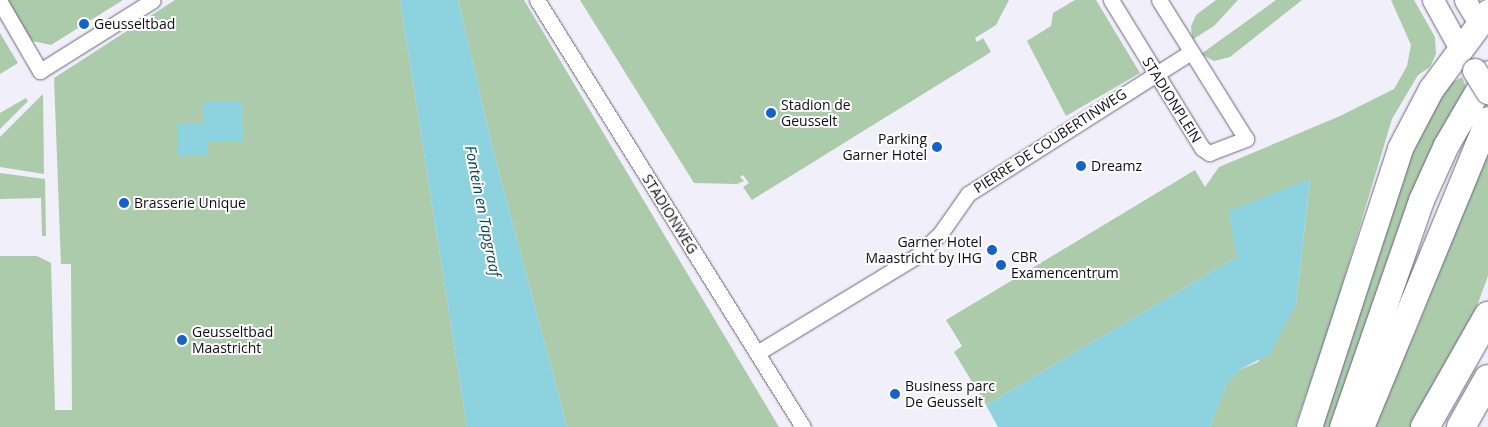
<!DOCTYPE html>
<style>
body{margin:0}
#map{position:relative;width:1488px;height:427px;overflow:hidden;background:#f1effa;font-family:"Open Sans",sans-serif}
div>[style]{position:absolute}
.green>*{inset:0;background:#abcbab}
.water>*{inset:0;background:#8cd2df}
.roads{filter:drop-shadow(0 0 1px #6a647e) drop-shadow(0 0 1px #6a647e)}
.minor>*{height:15px;margin:-7.5px;padding:0 7.5px;transform-origin:7.5px;border-radius:7.5px;background:#fff}
.secondary>*{height:21px;margin:-10.5px;padding:0 10.5px;transform-origin:10.5px;border-radius:10.5px;background:#fff}
.trunk>*{height:25px;margin:-12.5px;padding:0 12.5px;transform-origin:12.5px;border-radius:12.5px;background:#fff}
.motorway>*{height:28px;margin:-14px;padding:0 14px;transform-origin:14px;border-radius:14px;background:#fff}
.bridges{filter:drop-shadow(0 0 1px #6a647e) drop-shadow(0 0 1px #6a647e)}
.primary-bridge>*{height:24px;margin:-12px;padding:0 12px;transform-origin:12px;border-radius:12px;background:#fff}
.dots>*{width:14px;height:14px;translate:-50% -50%;box-sizing:border-box;border:2px solid #fff;border-radius:50%}
span{translate:-50% -50%;white-space:nowrap;text-align:center;line-height:1.15;-webkit-text-stroke:4px #fff;paint-order:stroke}
.poi-label{font-size:14px;color:#0e0b15}
.left{translate:0 -50%;text-align:left}
.right{translate:-100% -50%;text-align:right}
.street-label{font-size:14px;color:#0e0b15}
.water-label{font-size:15px;color:#064851;font-style:italic}
</style>
<div id="map">
<div class="green">
<i style="clip-path:polygon(7px 0,123px 0,51px 45px,32px 41px)"></i>
<i style="clip-path:polygon(175px 0,400px 0,467px 427px,0 427px,0 256px,37px 256px,51px 263px,55px 410px,72px 410px,71px 264px,61px 264px,54px 78px)"></i>
<i style="clip-path:polygon(458px 0,524px 0,779px 427px,567px 427px,493px 150px)"></i>
<i style="clip-path:polygon(580px 0,1009px 0,996px 25px,975px 38px,977px 42px,983px 38px,991px 52px,752px 200px,743px 187px,749px 183px,743px 175px,740px 177px,744px 181px,737px 184px,694px 183px)"></i>
<i style="clip-path:polygon(1075px 0,1096px 0,1140px 73px,1066px 116px,1027px 41px,1051px 26px,1053px 13px)"></i>
<i style="clip-path:polygon(1216px 0,1238px 0,1214px 26px,1192px 40px,1191px 26px,1196px 15px)"></i>
<i style="clip-path:polygon(1276px 0,1302px 0,1230px 57px,1214px 61px,1201px 54px)"></i>
<i style="clip-path:polygon(1391px 0,1414px 0,1435px 37px,1436px 54px,1430px 67px,1418px 75px,1392px 119px,1333px 316px,1295px 427px,1210px 427px,1226px 385px,1239px 370px,1258px 362px,1296px 304px,1310px 180px,1237px 257px,986px 405px,954px 352px,962px 346px,946px 320px,1195px 170px,1205px 187px,1219px 167px,1340px 116px,1394px 89px,1407px 66px,1411px 45px)"></i>
<i style="clip-path:polygon(0 33px,18px 63px,0 74px)"></i>
<i style="clip-path:polygon(1462px 77px,1466px 87px,1334px 427px,1317px 427px,1405px 157px,1447px 85px)"></i>
<i style="clip-path:polygon(43px 94px,44px 174px,0 167px,0 137px)"></i>
<i style="clip-path:polygon(26px 98px,28px 101px,0 129px,0 113px)"></i>
<i style="clip-path:polygon(1488px 149px,1488px 276px,1473px 317px,1411px 427px,1373px 427px,1417px 328px)"></i>
<i style="clip-path:polygon(0 173px,45px 179px,46px 236px,42px 236px,41px 198px,0 199px)"></i>
</div>
<div class="water">
<i style="clip-path:polygon(400px 0,458px 0,493px 150px,567px 427px,467px 427px)"></i>
<i style="clip-path:polygon(204px 102px,242px 102px,243px 142px,208px 142px,207px 155px,178px 155px,178px 123px,204px 123px)"></i>
<i style="clip-path:polygon(1310px 179px,1296px 304px,1270px 354px,1239px 370px,1226px 385px,1210px 427px,998px 427px,986px 405px,1237px 257px,1228px 211px)"></i>
</div>
<div class="roads">
<div class="minor">
<i style="left:537px;top:0;width:503px;rotate:58.08deg"></i>
<i style="left:1111px;top:0;width:174px;rotate:58.4deg"></i>
<i style="left:1202px;top:148px;width:9px;rotate:36deg"></i>
<i style="left:1209px;top:153px;width:40px;rotate:-21deg"></i>
<i style="left:1246px;top:139px;width:164px;rotate:-122deg"></i>
<i style="left:0;top:2px;width:80px;rotate:59.9deg"></i>
<i style="left:40px;top:71px;width:133px;rotate:-32.1deg"></i>
<i style="left:757px;top:353px;width:188px;rotate:-31.3deg"></i>
<i style="left:918px;top:255px;width:30px;rotate:-44deg"></i>
<i style="left:940px;top:234px;width:49px;rotate:-55deg"></i>
<i style="left:968px;top:194px;width:264px;rotate:-32.5deg"></i>
</div>
<div class="secondary">
<i style="left:1433px;top:0;width:56px;rotate:61.1deg"></i>
<i style="left:1465px;top:0;width:27px;rotate:59deg"></i>
</div>
<div class="trunk">
<i style="left:1309px;top:427px;width:293px;rotate:-71.9deg"></i>
<i style="left:1400px;top:148px;width:67px;rotate:-62.3deg"></i>
<i style="left:1431px;top:89px;width:96px;rotate:-53.5deg"></i>
<i style="left:1342px;top:427px;width:240px;rotate:-70.8deg"></i>
<i style="left:1421px;top:200px;width:60px;rotate:-65.6deg"></i>
<i style="left:1446px;top:145px;width:83px;rotate:-59.7deg"></i>
<i style="left:1361px;top:427px;width:333px;rotate:-67.6deg"></i>
</div>
<div class="motorway">
<i style="left:1425px;top:427px;width:128px;rotate:-60.4deg"></i>
<i style="left:1461px;top:427px;width:55px;rotate:-60.6deg"></i>
</div>
</div>
<div class="bridges">
<div class="primary-bridge">
<i style="left:1475px;top:71px;width:25px;rotate:58deg"></i>
</div>
</div>
<div class="dots">
<i style="left:84px;top:24px;background:#1462cc"></i>
<i style="left:771px;top:113px;background:#1462cc"></i>
<i style="left:937px;top:147px;background:#1462cc"></i>
<i style="left:1081px;top:166px;background:#1462cc"></i>
<i style="left:124px;top:203px;background:#1462cc"></i>
<i style="left:992px;top:250px;background:#1462cc"></i>
<i style="left:1001px;top:265px;background:#1462cc"></i>
<i style="left:182px;top:340px;background:#1462cc"></i>
<i style="left:895px;top:394px;background:#1462cc"></i>
</div>
<div class="poi-label">
<span class="left" style="left:94px;top:24px">Geusseltbad</span>
<span class="left" style="left:781px;top:113px">Stadion de<br>Geusselt</span>
<span class="right" style="left:927px;top:147px">Parking<br>Garner Hotel</span>
<span class="left" style="left:1091px;top:166px">Dreamz</span>
<span class="left" style="left:134px;top:203px">Brasserie Unique</span>
<span class="right" style="left:982px;top:250px">Garner Hotel<br>Maastricht by IHG</span>
<span class="left" style="left:1011px;top:265px">CBR<br>Examencentrum</span>
<span class="left" style="left:192px;top:340px">Geusseltbad<br>Maastricht</span>
<span class="left" style="left:905px;top:394px">Business parc<br>De Geusselt</span>
</div>
<div class="street-label">
<span style="left:1172px;top:100px;rotate:58deg">STADIONPLEIN</span>
<span style="left:1050px;top:141px;rotate:-33deg">PIERRE DE COUBERTINWEG</span>
<span style="left:670px;top:214px;rotate:58deg">STADIONWEG</span>
</div>
<div class="water-label">
<span style="left:483px;top:211px;rotate:79deg">Fontein en Tapgraaf</span>
</div>
</div>
